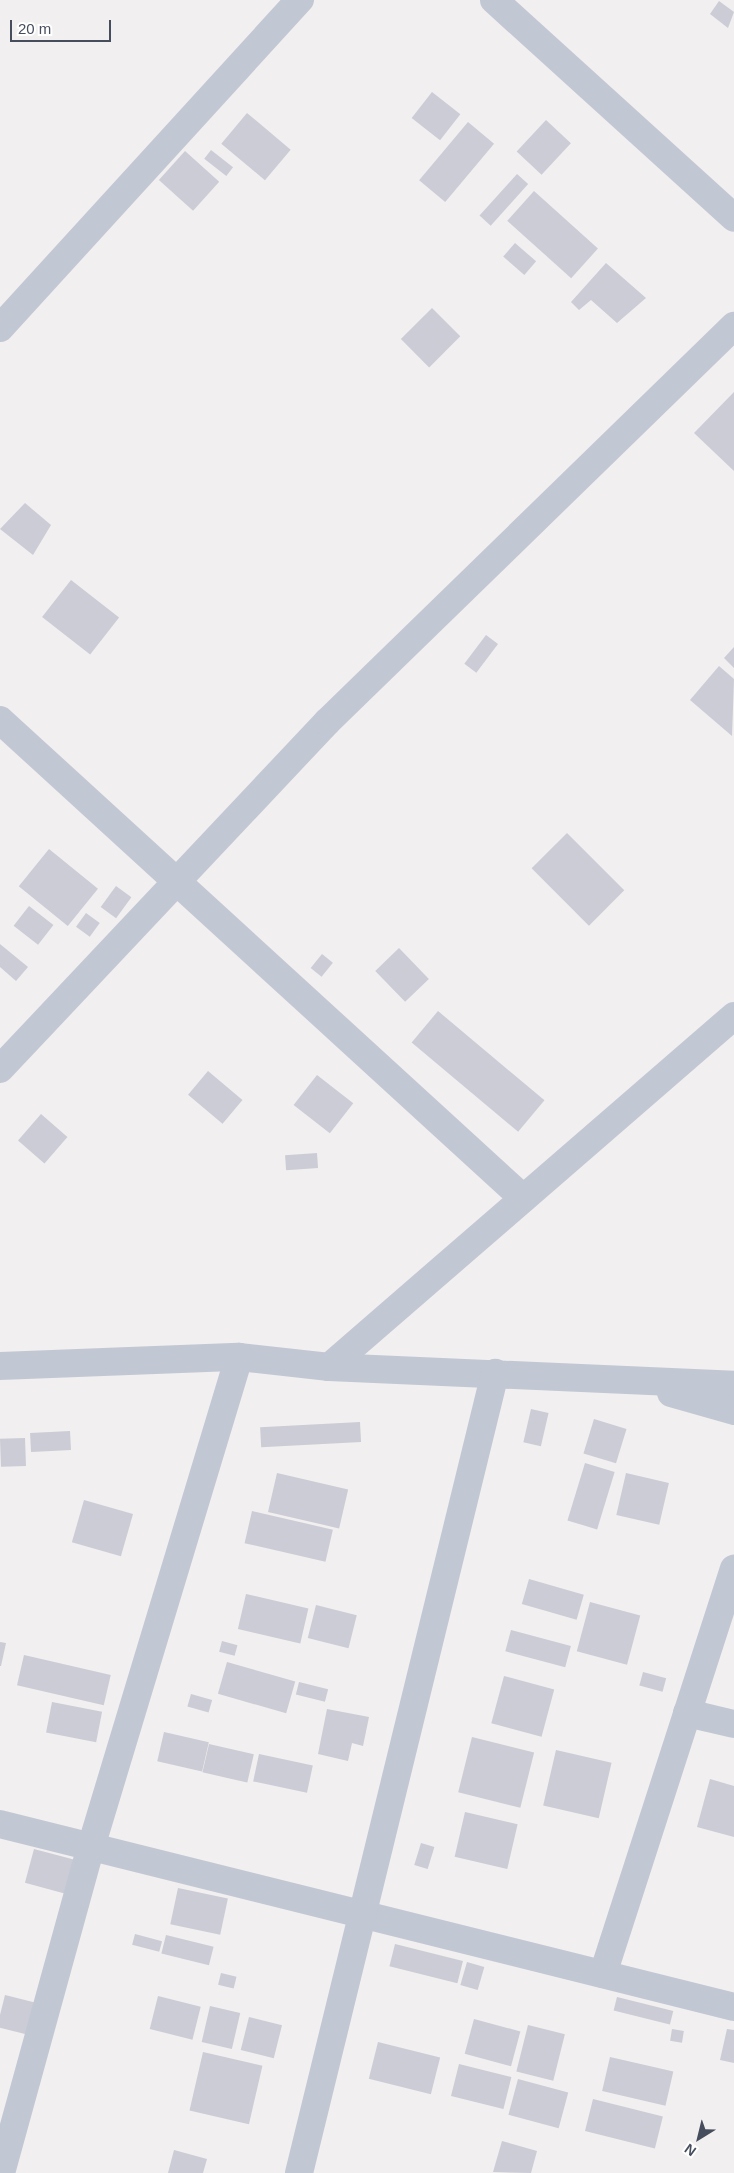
<!DOCTYPE html>
<style>
body{margin:0}
#map{position:relative;width:734px;height:2173px;overflow:hidden;background:#f1efef;font-family:Arial,sans-serif}
div>[style]{position:absolute}
.building>*{inset:0;background:#cbccd5;transform-origin:0 0}
.minor>*{height:28px;margin:-14px;padding:0 14px;transform-origin:14px;border-radius:14px;background:#c2c7d4}
span{translate:-50% -50%;white-space:nowrap;text-align:center;line-height:1.15;-webkit-text-stroke:4px #fff;paint-order:stroke}
.north{position:absolute;left:674px;top:2113px;width:50px;height:50px;-webkit-text-stroke:4px #fff;paint-order:stroke;rotate:216deg;font-size:14px;font-weight:700;line-height:20px;text-align:center;color:#464d5d}
.north::after{content:'';display:block;margin:auto;width:18px;height:22px;background:#464d5d;clip-path:polygon(50% 0,100% 100%,50% 72%,0 100%)}
.scale{position:absolute;left:10px;top:20px;width:101px;height:22px;box-sizing:border-box;border:2px solid #464d5d;border-top:0;padding-left:6px;font-size:15px;line-height:18px;white-space:nowrap;color:#464d5d;-webkit-text-stroke:4px #fff;paint-order:stroke}
</style>
<div id="map">
<div class="building">
<i style="clip-path:polygon(719px 1px,734px 12px,728px 28px,710px 14px)"></i>
<i style="left:432px;top:92px;width:36px;height:33px;rotate:38deg"></i>
<i style="left:247px;top:113px;width:57px;height:40px;rotate:40deg"></i>
<i style="left:546px;top:120px;width:34px;height:43px;rotate:43deg"></i>
<i style="left:468px;top:122px;width:34px;height:76px;rotate:40deg"></i>
<i style="left:211px;top:150px;width:28px;height:11px;rotate:38deg"></i>
<i style="left:185px;top:151px;width:46px;height:39px;rotate:42deg"></i>
<i style="left:517px;top:174px;width:15px;height:56px;rotate:42deg"></i>
<i style="left:534px;top:191px;width:86px;height:40px;rotate:42deg"></i>
<i style="left:515px;top:243px;width:28px;height:18px;rotate:41deg"></i>
<i style="clip-path:polygon(606px 263px,646px 298px,617px 323px,591px 300px,579px 310px,571px 302px)"></i>
<i style="left:432px;top:308px;width:40px;height:44px;rotate:45deg"></i>
<i style="clip-path:polygon(734px 392px,734px 471px,694px 433px)"></i>
<i style="clip-path:polygon(25px 503px,51px 525px,33px 555px,0 529px)"></i>
<i style="left:71px;top:580px;width:61px;height:47px;rotate:38deg"></i>
<i style="left:486px;top:635px;width:15px;height:36px;rotate:37deg"></i>
<i style="clip-path:polygon(734px 647px,734px 668px,724px 658px)"></i>
<i style="clip-path:polygon(719px 666px,734px 679px,732px 736px,690px 700px)"></i>
<i style="left:567px;top:833px;width:81px;height:50px;rotate:45deg"></i>
<i style="left:49px;top:849px;width:63px;height:48px;rotate:39deg"></i>
<i style="left:116px;top:886px;width:19px;height:26px;rotate:36deg"></i>
<i style="left:29px;top:906px;width:31px;height:25px;rotate:38deg"></i>
<i style="left:86px;top:913px;width:17px;height:17px;rotate:36deg"></i>
<i style="clip-path:polygon(0 944px,28px 967px,16px 981px,0 967px)"></i>
<i style="left:399px;top:948px;width:43px;height:33px;rotate:46deg"></i>
<i style="left:322px;top:954px;width:14px;height:18px;rotate:39deg"></i>
<i style="left:438px;top:1011px;width:139px;height:41px;rotate:40deg"></i>
<i style="left:208px;top:1071px;width:45px;height:31px;rotate:40deg"></i>
<i style="left:317px;top:1075px;width:46px;height:38px;rotate:38deg"></i>
<i style="left:41px;top:1114px;width:35px;height:35px;rotate:41deg"></i>
<i style="left:317px;top:1153px;width:15px;height:32px;rotate:86deg"></i>
<i style="left:531px;top:1409px;width:18px;height:34px;rotate:13deg"></i>
<i style="left:594px;top:1419px;width:34px;height:36px;rotate:17deg"></i>
<i style="left:360px;top:1422px;width:20px;height:100px;rotate:87deg"></i>
<i style="left:70px;top:1431px;width:19px;height:40px;rotate:87deg"></i>
<i style="left:25px;top:1438px;width:28px;height:25px;rotate:88deg"></i>
<i style="left:585px;top:1463px;width:31px;height:60px;rotate:17deg"></i>
<i style="left:277px;top:1473px;width:73px;height:40px;rotate:13deg"></i>
<i style="left:626px;top:1473px;width:44px;height:43px;rotate:13deg"></i>
<i style="left:84px;top:1500px;width:51px;height:44px;rotate:16deg"></i>
<i style="left:252px;top:1511px;width:83px;height:33px;rotate:13deg"></i>
<i style="left:529px;top:1579px;width:57px;height:26px;rotate:16deg"></i>
<i style="left:246px;top:1594px;width:64px;height:36px;rotate:13deg"></i>
<i style="left:590px;top:1602px;width:52px;height:51px;rotate:15deg"></i>
<i style="left:316px;top:1605px;width:42px;height:34px;rotate:14deg"></i>
<i style="left:511px;top:1630px;width:62px;height:22px;rotate:15deg"></i>
<i style="left:222px;top:1641px;width:16px;height:11px;rotate:15deg"></i>
<i style="clip-path:polygon(0 1642px,6px 1643px,1px 1666px,0 1666px)"></i>
<i style="left:24px;top:1655px;width:89px;height:31px;rotate:13deg"></i>
<i style="left:227px;top:1662px;width:71px;height:33px;rotate:16deg"></i>
<i style="left:643px;top:1672px;width:24px;height:14px;rotate:15deg"></i>
<i style="left:504px;top:1676px;width:52px;height:49px;rotate:15deg"></i>
<i style="left:299px;top:1682px;width:30px;height:13px;rotate:14deg"></i>
<i style="left:191px;top:1694px;width:22px;height:13px;rotate:16deg"></i>
<i style="left:52px;top:1702px;width:51px;height:31px;rotate:11deg"></i>
<i style="clip-path:polygon(327px 1709px,369px 1717px,363px 1746px,352px 1743px,348px 1761px,318px 1754px)"></i>
<i style="left:164px;top:1732px;width:46px;height:30px;rotate:13deg"></i>
<i style="left:472px;top:1737px;width:64px;height:57px;rotate:14deg"></i>
<i style="left:209px;top:1744px;width:46px;height:29px;rotate:13deg"></i>
<i style="left:556px;top:1750px;width:57px;height:57px;rotate:13deg"></i>
<i style="left:259px;top:1754px;width:55px;height:28px;rotate:12deg"></i>
<i style="clip-path:polygon(710px 1779px,734px 1786px,734px 1837px,697px 1827px)"></i>
<i style="left:465px;top:1812px;width:54px;height:46px;rotate:13deg"></i>
<i style="left:421px;top:1843px;width:14px;height:23px;rotate:17deg"></i>
<i style="left:34px;top:1849px;width:42px;height:35px;rotate:15deg"></i>
<i style="left:178px;top:1888px;width:51px;height:37px;rotate:12deg"></i>
<i style="left:135px;top:1934px;width:28px;height:11px;rotate:15deg"></i>
<i style="left:166px;top:1935px;width:49px;height:19px;rotate:14deg"></i>
<i style="left:395px;top:1944px;width:70px;height:23px;rotate:14deg"></i>
<i style="left:467px;top:1962px;width:18px;height:24px;rotate:16deg"></i>
<i style="left:221px;top:1973px;width:16px;height:12px;rotate:14deg"></i>
<i style="left:5px;top:1995px;width:40px;height:33px;rotate:14deg"></i>
<i style="left:158px;top:1996px;width:44px;height:34px;rotate:14deg"></i>
<i style="left:617px;top:1997px;width:58px;height:14px;rotate:14deg"></i>
<i style="left:210px;top:2006px;width:31px;height:37px;rotate:13deg"></i>
<i style="left:249px;top:2017px;width:34px;height:34px;rotate:14deg"></i>
<i style="left:474px;top:2019px;width:48px;height:36px;rotate:15deg"></i>
<i style="left:528px;top:2025px;width:38px;height:48px;rotate:14deg"></i>
<i style="left:672px;top:2029px;width:12px;height:12px;rotate:9deg"></i>
<i style="clip-path:polygon(727px 2029px,734px 2030px,734px 2063px,720px 2060px)"></i>
<i style="left:378px;top:2042px;width:64px;height:38px;rotate:14deg"></i>
<i style="left:203px;top:2052px;width:61px;height:60px;rotate:13deg"></i>
<i style="left:610px;top:2057px;width:65px;height:35px;rotate:13deg"></i>
<i style="left:459px;top:2064px;width:54px;height:33px;rotate:14deg"></i>
<i style="left:518px;top:2079px;width:52px;height:37px;rotate:15deg"></i>
<i style="left:593px;top:2099px;width:72px;height:33px;rotate:14deg"></i>
<i style="clip-path:polygon(502px 2141px,537px 2151px,531px 2173px,493px 2172px)"></i>
<i style="clip-path:polygon(174px 2150px,207px 2159px,203px 2173px,168px 2173px)"></i>
</div>
<div class="minor">
<i style="left:494px;top:0;width:324px;rotate:42.2deg"></i>
<i style="left:0;top:328px;width:445px;rotate:-47.6deg"></i>
<i style="left:0;top:720px;width:709px;rotate:42.43deg"></i>
<i style="left:0;top:1069px;width:477px;rotate:-46.7deg"></i>
<i style="left:327px;top:722px;width:568px;rotate:-44.22deg"></i>
<i style="left:0;top:1366px;width:239px;rotate:-2.2deg"></i>
<i style="left:239px;top:1357px;width:91px;rotate:6.3deg"></i>
<i style="left:329px;top:1367px;width:405px;rotate:2.5deg"></i>
<i style="left:329px;top:1367px;width:536px;rotate:-40.91deg"></i>
<i style="left:671px;top:1393px;width:66px;rotate:15.9deg"></i>
<i style="left:687px;top:1713px;width:48px;rotate:13.2deg"></i>
<i style="left:0;top:1824px;width:756px;rotate:14deg"></i>
<i style="left:603px;top:1974px;width:426px;rotate:-72.1deg"></i>
<i style="left:1px;top:2173px;width:338px;rotate:-74.6deg"></i>
<i style="left:91px;top:1847px;width:512px;rotate:-73.19deg"></i>
<i style="left:299px;top:2173px;width:824px;rotate:-76.23deg"></i>
</div>
<div class="north">N</div>
<div class="scale">20 m</div>
</div>
